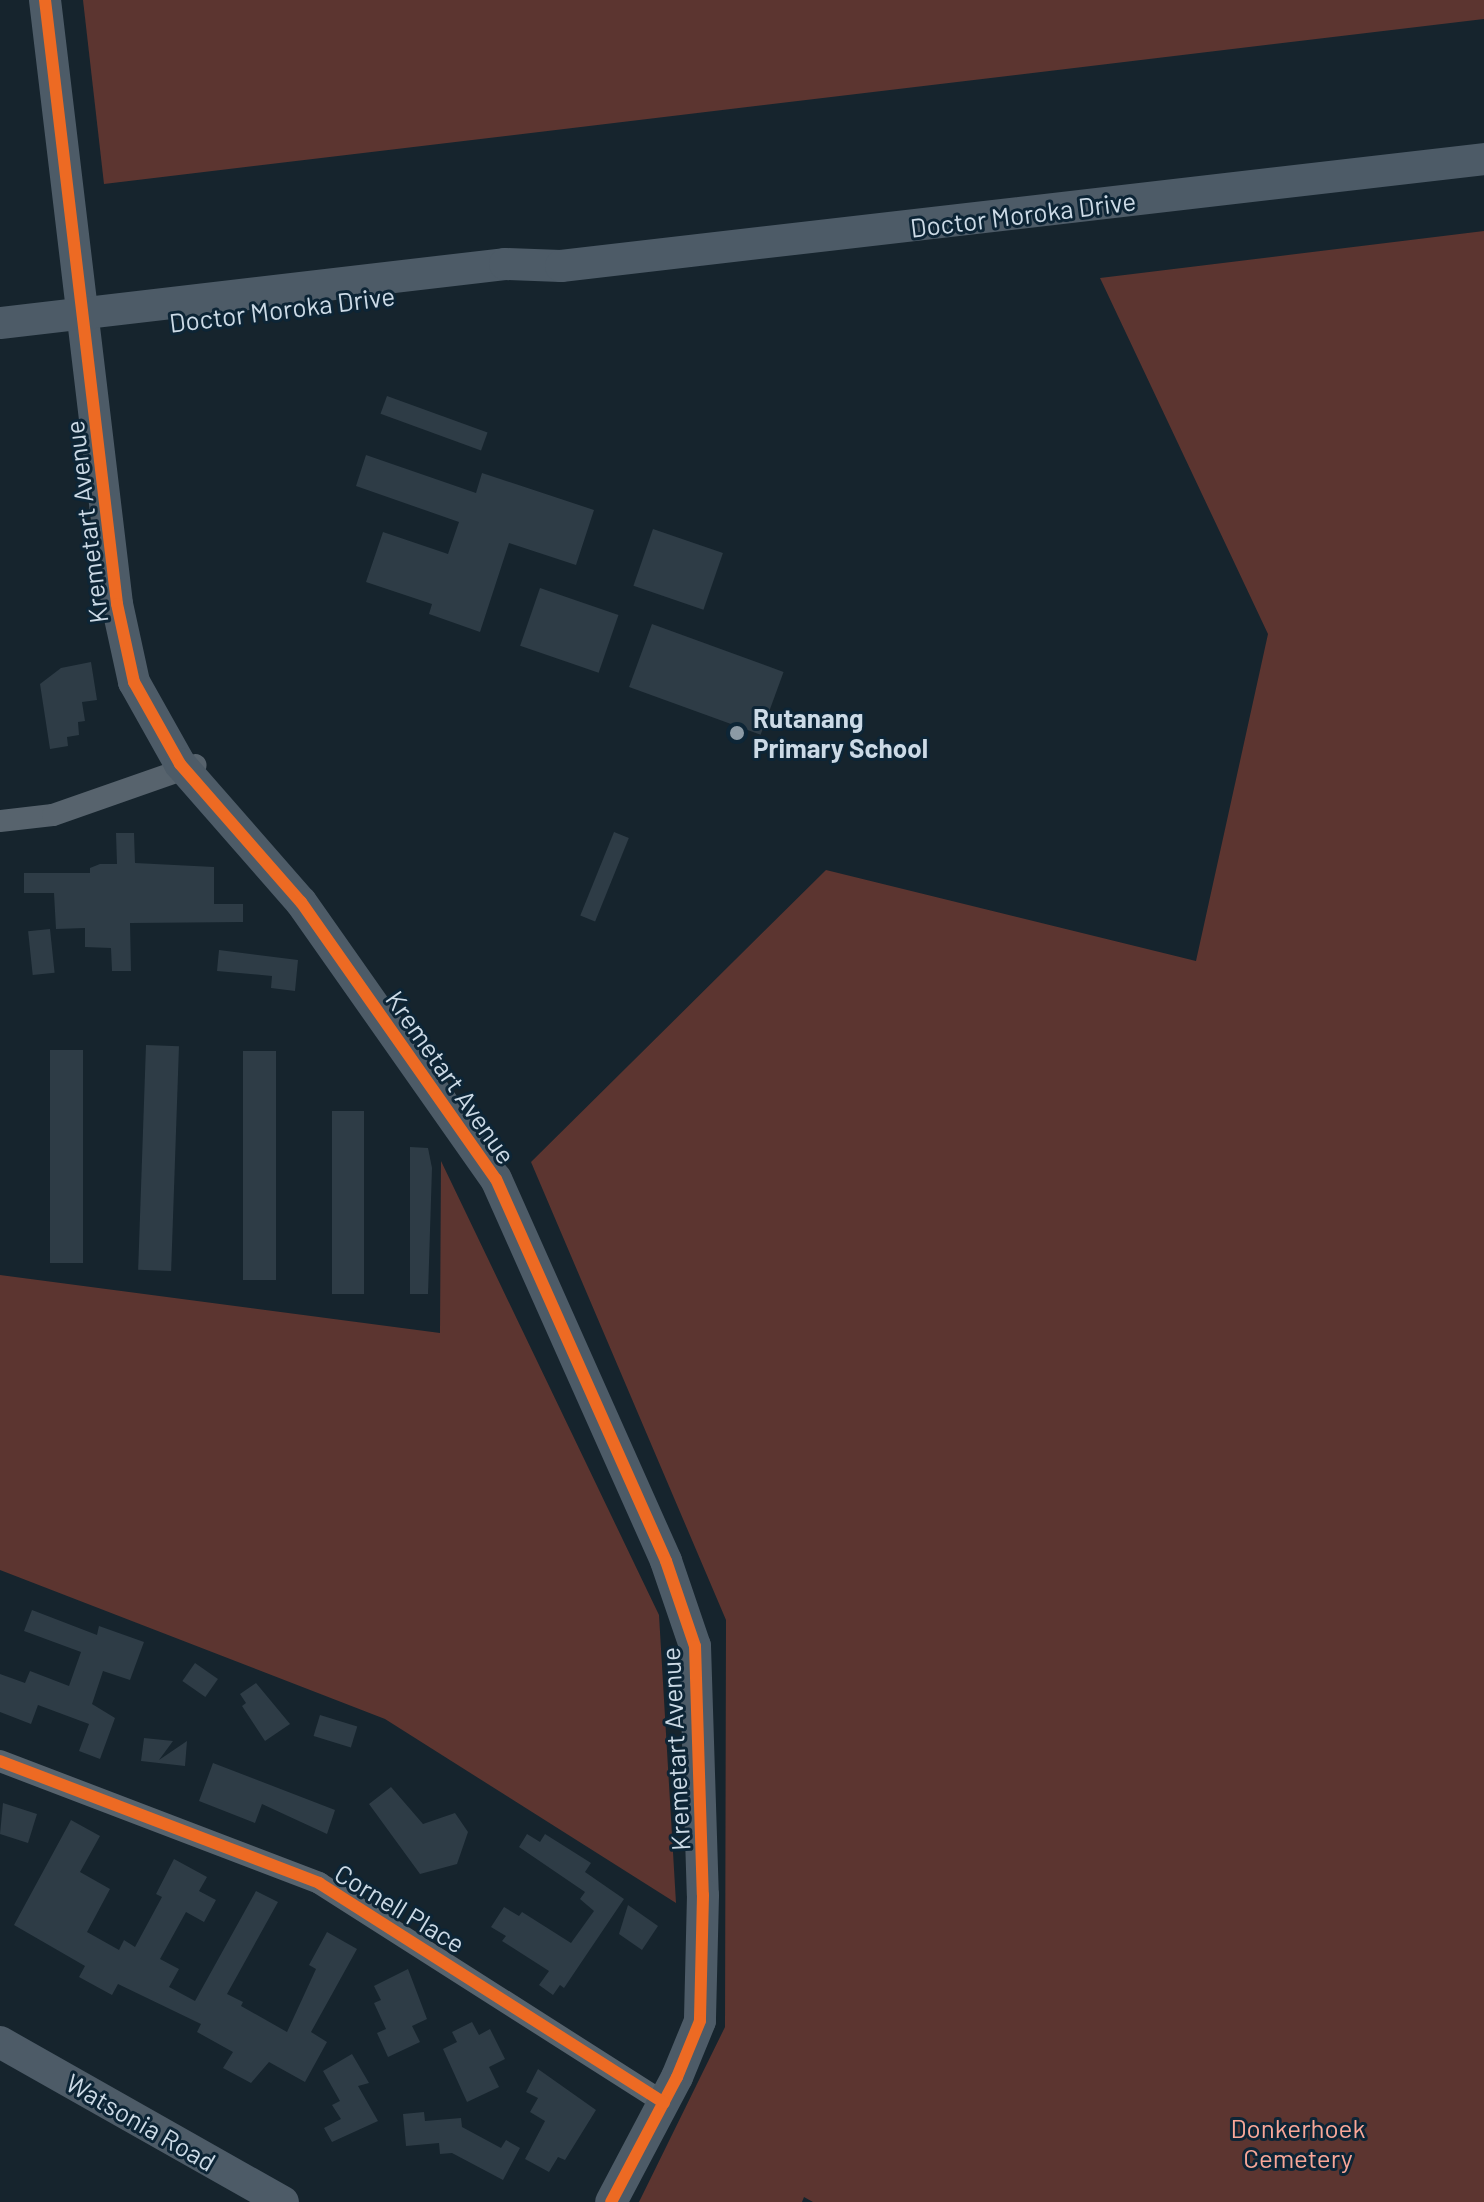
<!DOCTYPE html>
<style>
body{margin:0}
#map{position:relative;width:1484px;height:2202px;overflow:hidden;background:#16242d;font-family:Barlow,sans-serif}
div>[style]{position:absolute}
.green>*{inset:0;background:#5c3530}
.building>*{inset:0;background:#2e3c46;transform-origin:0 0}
.street>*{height:22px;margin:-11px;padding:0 11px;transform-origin:11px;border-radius:11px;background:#57636d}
.secondary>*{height:32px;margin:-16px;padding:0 16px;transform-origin:16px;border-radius:16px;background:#4d5b67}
.cycleway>*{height:12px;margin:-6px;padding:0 6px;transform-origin:6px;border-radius:6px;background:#ed6a23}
.dots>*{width:22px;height:22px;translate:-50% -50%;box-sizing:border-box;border:4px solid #0d2536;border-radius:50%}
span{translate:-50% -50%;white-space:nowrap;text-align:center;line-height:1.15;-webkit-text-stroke:6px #0d2536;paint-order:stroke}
.street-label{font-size:26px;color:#ccdae6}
.poi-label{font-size:26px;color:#ccdae6;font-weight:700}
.left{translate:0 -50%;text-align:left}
.park-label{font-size:26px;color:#f9a798}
</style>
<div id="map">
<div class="green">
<i style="clip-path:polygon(83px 0,1484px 0,1484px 19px,104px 184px)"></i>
<i style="clip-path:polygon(1484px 231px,1484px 2202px,813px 2202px,804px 2197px,802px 2202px,639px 2202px,725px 2027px,726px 1620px,531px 1162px,826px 870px,1196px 961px,1268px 634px,1100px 278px)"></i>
<i style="clip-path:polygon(441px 1161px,659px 1615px,676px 1903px,385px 1719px,0 1570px,0 1275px,440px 1333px)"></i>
</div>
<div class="building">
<i style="left:387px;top:396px;width:107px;height:19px;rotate:20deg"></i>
<i style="clip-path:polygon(366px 455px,476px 493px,482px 473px,594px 510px,576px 565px,509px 543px,480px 632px,429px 614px,432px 604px,366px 582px,383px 532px,448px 554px,459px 522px,356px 486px)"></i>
<i style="left:653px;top:529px;width:74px;height:60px;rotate:19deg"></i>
<i style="left:540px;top:588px;width:83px;height:61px;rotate:19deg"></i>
<i style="left:652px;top:624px;width:140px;height:67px;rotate:20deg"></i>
<i style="clip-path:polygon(91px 662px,97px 700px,82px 702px,85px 721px,78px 722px,79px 735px,67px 737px,68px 746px,50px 749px,40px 684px,61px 668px)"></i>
<i style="left:614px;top:832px;width:16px;height:90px;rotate:22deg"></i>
<i style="clip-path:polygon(116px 833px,134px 833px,135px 863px,214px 867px,214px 904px,243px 904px,243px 922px,130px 923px,131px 971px,112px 971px,111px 948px,85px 947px,85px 928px,56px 929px,54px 893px,24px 893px,24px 873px,90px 873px,90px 868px,100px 864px,117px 864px)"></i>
<i style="left:50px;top:929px;width:44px;height:22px;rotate:84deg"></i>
<i style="clip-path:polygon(219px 950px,298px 960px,295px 991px,271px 988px,272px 976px,217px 971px)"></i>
<i style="left:146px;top:1045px;width:33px;height:225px;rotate:2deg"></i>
<i style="left:50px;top:1050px;width:33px;height:213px"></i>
<i style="left:243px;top:1051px;width:33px;height:229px"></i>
<i style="left:332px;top:1111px;width:32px;height:183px"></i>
<i style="clip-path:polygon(410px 1147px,428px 1148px,432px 1168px,428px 1294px,410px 1294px)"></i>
<i style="clip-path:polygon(32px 1610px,97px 1635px,99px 1626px,144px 1642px,130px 1680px,103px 1671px,92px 1704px,115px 1718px,100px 1759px,79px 1751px,89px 1724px,38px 1705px,31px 1724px,0 1712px,0 1674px,25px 1683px,30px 1671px,69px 1686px,81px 1652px,24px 1631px)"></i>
<i style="left:195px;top:1663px;width:28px;height:22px;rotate:35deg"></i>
<i style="clip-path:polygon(256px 1683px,290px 1724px,265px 1741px,242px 1706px,246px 1703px,240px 1694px)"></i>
<i style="left:320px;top:1715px;width:39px;height:22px;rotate:17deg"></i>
<i style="clip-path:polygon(144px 1738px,173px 1741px,159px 1760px,187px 1741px,185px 1766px,141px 1761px)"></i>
<i style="clip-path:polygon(213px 1763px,335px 1810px,327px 1834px,262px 1804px,255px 1823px,199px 1801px)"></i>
<i style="clip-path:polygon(391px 1787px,423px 1824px,455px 1813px,468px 1832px,457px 1864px,420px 1874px,369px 1804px)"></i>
<i style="clip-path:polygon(3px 1803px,37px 1814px,28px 1843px,0 1834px)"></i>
<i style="clip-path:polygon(71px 1820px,100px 1836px,80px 1872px,110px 1889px,87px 1932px,119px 1950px,124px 1940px,135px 1947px,162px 1897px,156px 1894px,174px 1859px,207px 1877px,199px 1891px,216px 1900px,204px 1922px,186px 1912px,160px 1959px,179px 1969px,169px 1987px,195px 2001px,256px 1891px,278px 1902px,227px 1994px,243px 2002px,241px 2006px,287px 2032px,316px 1969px,309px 1965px,327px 1932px,357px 1949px,311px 2032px,327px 2042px,305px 2082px,269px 2062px,251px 2083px,223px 2068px,233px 2052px,197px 2032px,201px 2024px,118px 1984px,112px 1995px,79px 1977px,85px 1966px,14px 1925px)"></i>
<i style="clip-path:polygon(527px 1834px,540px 1842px,545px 1834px,591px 1863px,585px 1872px,624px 1899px,564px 1988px,560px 1985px,553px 1995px,539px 1985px,549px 1971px,502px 1941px,506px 1936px,491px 1927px,504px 1907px,519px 1916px,522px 1912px,571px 1943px,594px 1911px,580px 1899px,585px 1892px,519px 1847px)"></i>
<i style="clip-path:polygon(628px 1905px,658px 1926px,642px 1950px,619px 1934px)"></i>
<i style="clip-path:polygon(408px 1969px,427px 2019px,412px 2026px,420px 2042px,388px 2057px,377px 2033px,386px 2029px,374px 2003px,381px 2000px,374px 1986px)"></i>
<i style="clip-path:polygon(472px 2022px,479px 2035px,490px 2029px,505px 2059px,489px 2067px,499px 2087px,467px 2102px,443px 2049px,457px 2042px,452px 2032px)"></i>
<i style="clip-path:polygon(352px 2054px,369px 2083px,358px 2086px,378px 2121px,332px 2142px,324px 2128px,341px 2119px,332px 2105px,340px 2101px,323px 2071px)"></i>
<i style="clip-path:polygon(538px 2069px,596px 2110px,565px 2160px,558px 2157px,549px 2172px,525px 2159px,545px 2121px,530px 2112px,538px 2098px,526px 2092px)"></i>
<i style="clip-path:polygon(424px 2112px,425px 2121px,461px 2118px,462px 2127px,501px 2148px,506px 2140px,520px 2148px,503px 2180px,452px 2153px,440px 2154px,439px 2143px,406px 2146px,403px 2114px)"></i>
</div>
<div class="street">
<i style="left:0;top:821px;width:53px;rotate:-6.5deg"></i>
<i style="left:53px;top:815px;width:151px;rotate:-19.3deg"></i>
<i style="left:0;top:1761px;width:342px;rotate:20.9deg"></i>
<i style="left:319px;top:1883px;width:409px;rotate:32.5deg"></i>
</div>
<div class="secondary">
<i style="left:45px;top:0;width:608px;rotate:83.2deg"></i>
<i style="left:117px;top:604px;width:80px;rotate:77.7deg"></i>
<i style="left:134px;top:682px;width:94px;rotate:60.7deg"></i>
<i style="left:180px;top:764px;width:184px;rotate:48.8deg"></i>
<i style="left:301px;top:902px;width:339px;rotate:54.9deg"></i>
<i style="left:496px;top:1179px;width:418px;rotate:66deg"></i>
<i style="left:666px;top:1561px;width:90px;rotate:71.2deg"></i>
<i style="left:695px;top:1646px;width:249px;rotate:88.2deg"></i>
<i style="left:703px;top:1895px;width:126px;rotate:91.4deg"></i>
<i style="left:700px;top:2021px;width:61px;rotate:112.3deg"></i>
<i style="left:677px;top:2077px;width:141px;rotate:117.8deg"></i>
<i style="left:0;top:323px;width:508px;rotate:-6.66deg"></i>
<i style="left:505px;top:264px;width:56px;rotate:2deg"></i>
<i style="left:561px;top:266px;width:929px;rotate:-6.61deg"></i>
<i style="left:0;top:2042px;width:325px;rotate:29.5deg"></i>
</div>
<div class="cycleway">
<i style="left:45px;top:0;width:608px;rotate:83.2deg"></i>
<i style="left:117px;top:604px;width:80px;rotate:77.7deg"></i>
<i style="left:134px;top:682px;width:94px;rotate:60.7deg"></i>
<i style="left:180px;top:764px;width:184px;rotate:48.8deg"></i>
<i style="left:301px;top:902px;width:339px;rotate:54.9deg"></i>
<i style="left:496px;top:1179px;width:418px;rotate:66deg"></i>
<i style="left:666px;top:1561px;width:90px;rotate:71.2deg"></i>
<i style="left:695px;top:1646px;width:249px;rotate:88.2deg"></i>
<i style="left:703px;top:1895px;width:126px;rotate:91.4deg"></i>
<i style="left:700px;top:2021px;width:61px;rotate:112.3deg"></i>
<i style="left:677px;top:2077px;width:141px;rotate:117.8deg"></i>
<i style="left:0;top:1761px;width:342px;rotate:20.9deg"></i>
<i style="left:319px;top:1883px;width:409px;rotate:32.5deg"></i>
</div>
<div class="dots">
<i style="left:737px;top:733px;background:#8c9aa5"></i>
</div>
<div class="street-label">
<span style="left:1023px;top:214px;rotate:-7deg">Doctor Moroka Drive</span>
<span style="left:282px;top:309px;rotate:-7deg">Doctor Moroka Drive</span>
<span style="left:86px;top:522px;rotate:-97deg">Kremetart Avenue</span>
<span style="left:451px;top:1077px;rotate:55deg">Kremetart Avenue</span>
<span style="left:675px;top:1749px;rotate:-93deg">Kremetart Avenue</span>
<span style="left:400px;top:1908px;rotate:31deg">Cornell Place</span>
<span style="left:141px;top:2122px;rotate:30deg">Watsonia Road</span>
</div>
<div class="poi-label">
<span class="left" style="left:753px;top:733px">Rutanang<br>Primary School</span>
</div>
<div class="park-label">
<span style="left:1298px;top:2143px">Donkerhoek<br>Cemetery</span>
</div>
</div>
